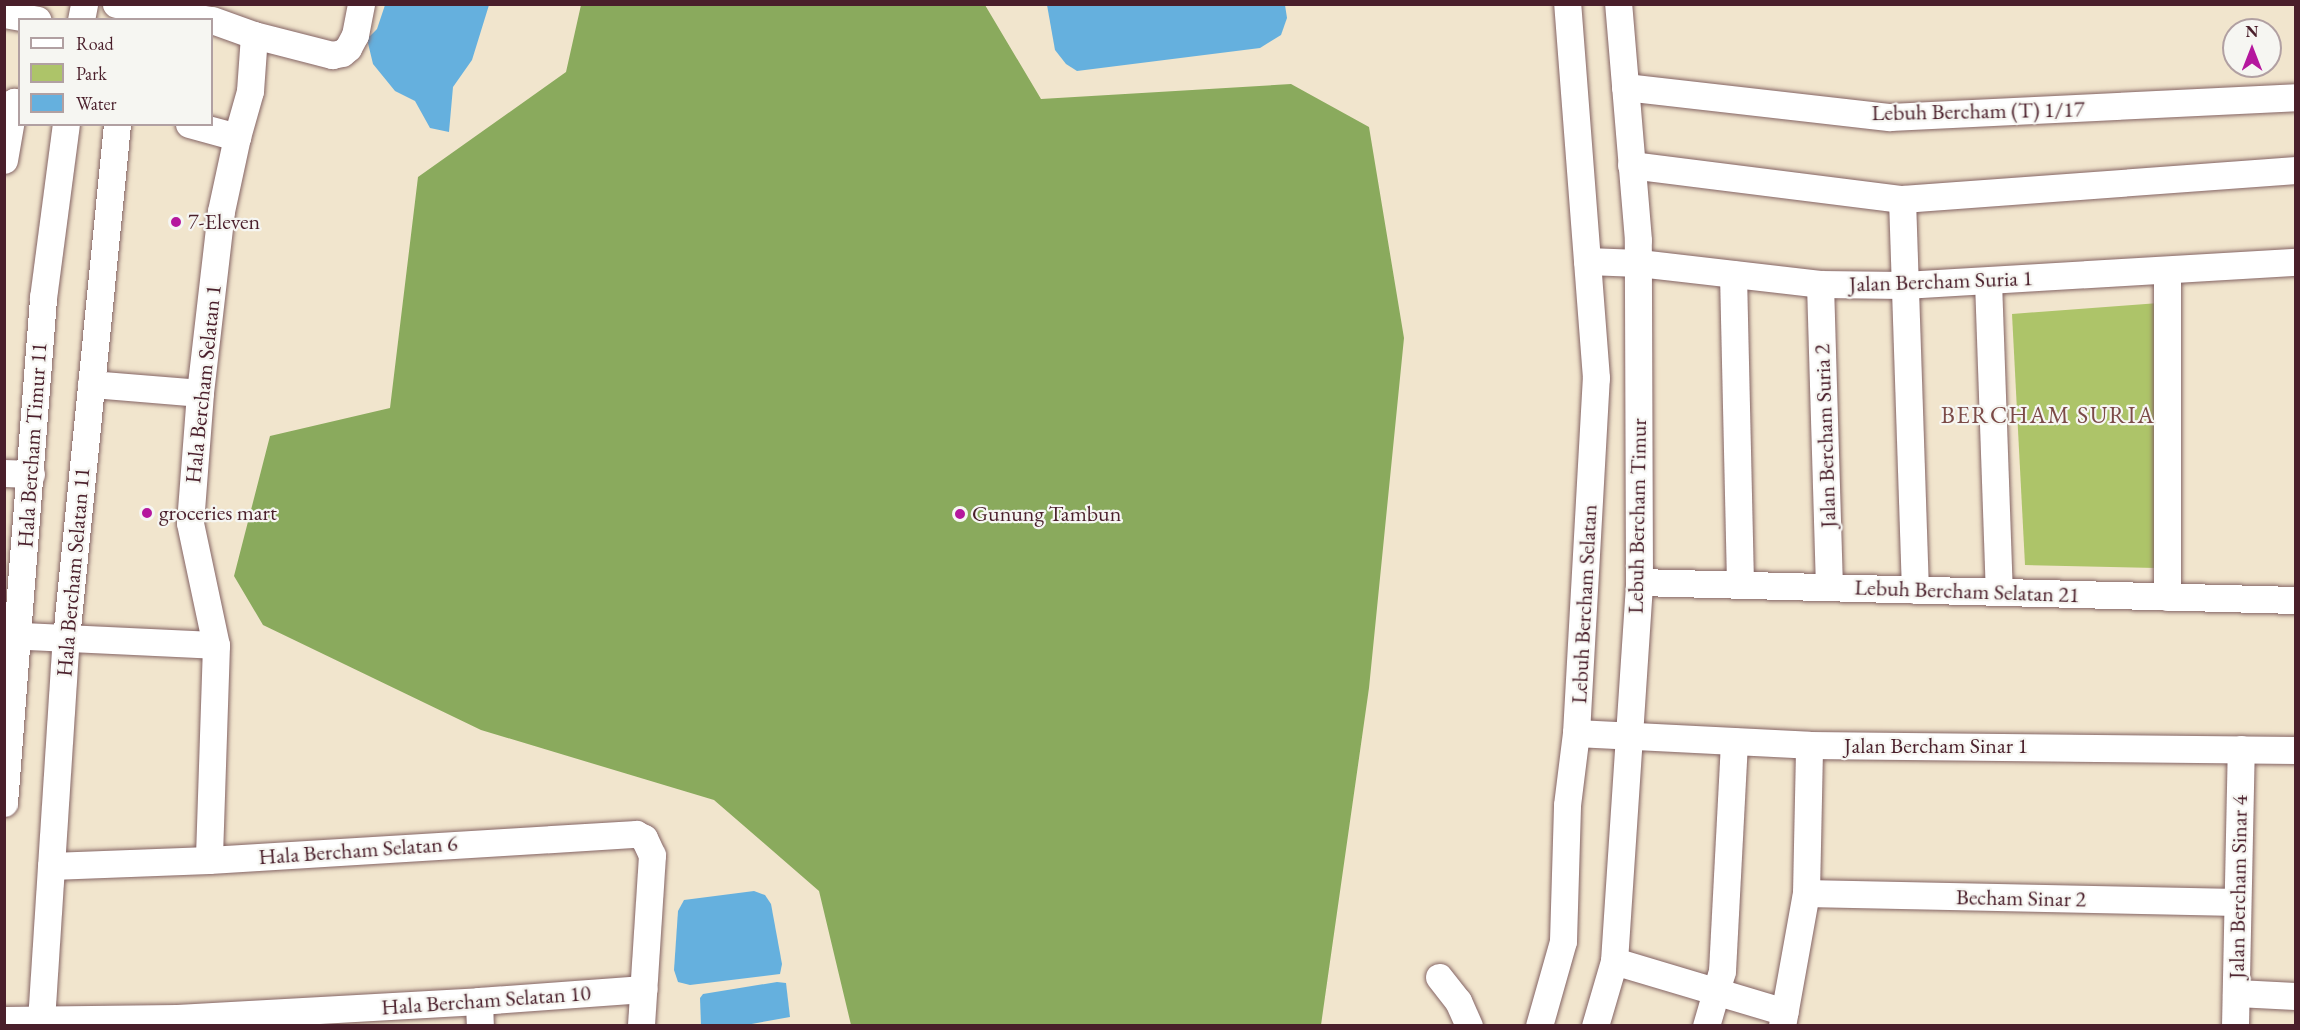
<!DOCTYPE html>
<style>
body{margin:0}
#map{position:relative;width:2300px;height:1030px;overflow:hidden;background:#f1e5cd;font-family:"EB Garamond",serif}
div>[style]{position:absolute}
.green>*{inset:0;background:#adc469}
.forest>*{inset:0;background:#8aaa5d}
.water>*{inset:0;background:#65b0de}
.roads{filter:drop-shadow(0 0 2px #846464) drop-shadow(0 0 2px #846464)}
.minor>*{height:27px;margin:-13.5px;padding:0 13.5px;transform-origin:13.5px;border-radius:13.5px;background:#fff}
.dots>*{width:16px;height:16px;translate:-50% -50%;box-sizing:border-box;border:3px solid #f6f6f2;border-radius:50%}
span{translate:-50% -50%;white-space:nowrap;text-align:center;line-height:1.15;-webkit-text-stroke:4.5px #f6f6f2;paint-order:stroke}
.street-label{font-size:22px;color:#4a1f2b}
.poi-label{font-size:22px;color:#4a1f2b}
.left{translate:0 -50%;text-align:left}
.neighbourhood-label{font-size:24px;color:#7b4a47;letter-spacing:1.5px}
.frame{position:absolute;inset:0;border:6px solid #4a1f2b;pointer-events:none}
.legend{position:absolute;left:18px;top:18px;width:195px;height:108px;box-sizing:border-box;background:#f6f6f2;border:2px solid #b1a0a2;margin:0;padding:8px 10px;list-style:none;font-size:18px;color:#4a1f2b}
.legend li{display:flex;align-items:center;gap:12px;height:30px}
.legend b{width:30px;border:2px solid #b1a0a2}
.north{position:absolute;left:2222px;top:18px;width:60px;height:60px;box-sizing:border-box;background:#f6f6f2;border:2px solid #b1a0a2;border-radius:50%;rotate:0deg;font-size:16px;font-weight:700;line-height:24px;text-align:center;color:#4a1f2b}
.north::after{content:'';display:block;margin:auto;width:21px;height:27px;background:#b5179e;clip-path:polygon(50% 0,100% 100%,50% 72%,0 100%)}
</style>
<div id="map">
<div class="green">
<i style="clip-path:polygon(2159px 303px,2156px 568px,2025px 565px,2012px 314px)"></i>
</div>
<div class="forest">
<i style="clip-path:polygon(581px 5px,985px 5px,1041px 99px,1291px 84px,1369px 127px,1404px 338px,1369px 688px,1321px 1025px,851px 1025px,819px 891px,714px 800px,481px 730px,263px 625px,234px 576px,270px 436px,390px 408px,418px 177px,566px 72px)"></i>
</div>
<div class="water">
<i style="clip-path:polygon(385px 5px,489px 5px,472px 60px,453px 87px,449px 132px,430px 128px,415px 101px,395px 91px,373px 64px,367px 39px,377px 29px)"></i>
<i style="clip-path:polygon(1047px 5px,1285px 5px,1287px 18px,1281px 35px,1260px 48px,1077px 71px,1066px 64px,1055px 50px)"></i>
<i style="clip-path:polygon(754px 891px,765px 895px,771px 904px,782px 964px,780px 974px,690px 985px,678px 982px,674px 970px,678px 911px,684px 900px)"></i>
<i style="clip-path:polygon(777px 982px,786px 983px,790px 1017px,746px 1025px,701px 1025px,700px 998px,703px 994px)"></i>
</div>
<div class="roads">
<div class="minor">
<i style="left:116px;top:4px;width:96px;rotate:9.6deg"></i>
<i style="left:4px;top:14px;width:34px;rotate:10deg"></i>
<i style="left:81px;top:20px;width:16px;rotate:-79deg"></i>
<i style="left:212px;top:20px;width:45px;rotate:19.7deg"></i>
<i style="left:254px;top:35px;width:81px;rotate:14.4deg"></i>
<i style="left:332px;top:55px;width:10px;rotate:-11deg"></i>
<i style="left:342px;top:53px;width:8px;rotate:-40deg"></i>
<i style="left:348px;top:48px;width:15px;rotate:-62deg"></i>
<i style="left:355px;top:35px;width:32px;rotate:-79deg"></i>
<i style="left:1625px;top:87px;width:267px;rotate:6.5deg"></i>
<i style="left:1890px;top:117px;width:406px;rotate:-2.8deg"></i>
<i style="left:189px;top:124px;width:50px;rotate:15.2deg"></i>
<i style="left:237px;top:137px;width:76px;rotate:102.2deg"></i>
<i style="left:221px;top:211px;width:183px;rotate:96.6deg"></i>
<i style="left:200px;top:393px;width:130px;rotate:94.4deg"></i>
<i style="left:190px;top:523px;width:125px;rotate:78deg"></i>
<i style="left:216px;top:645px;width:215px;rotate:91.9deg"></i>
<i style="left:237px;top:137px;width:48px;rotate:-74.2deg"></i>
<i style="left:250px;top:91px;width:56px;rotate:-85.9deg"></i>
<i style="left:4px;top:160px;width:59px;rotate:-80.2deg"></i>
<i style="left:14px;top:102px;width:6px;rotate:9deg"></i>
<i style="left:1631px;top:165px;width:273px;rotate:7.2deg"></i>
<i style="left:1902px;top:199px;width:395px;rotate:-4.2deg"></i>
<i style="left:1902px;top:199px;width:391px;rotate:88.1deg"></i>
<i style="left:1587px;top:261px;width:52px;rotate:2.2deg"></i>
<i style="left:1639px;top:263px;width:182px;rotate:6.6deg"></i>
<i style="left:1820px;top:284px;width:84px;rotate:0.7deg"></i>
<i style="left:1904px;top:285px;width:393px;rotate:-3.4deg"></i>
<i style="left:2167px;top:271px;width:326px;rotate:90deg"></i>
<i style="left:1733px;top:274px;width:311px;rotate:88.7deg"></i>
<i style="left:1988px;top:281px;width:311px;rotate:88deg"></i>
<i style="left:1820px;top:284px;width:303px;rotate:88.3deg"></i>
<i style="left:91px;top:384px;width:109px;rotate:4.7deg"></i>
<i style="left:4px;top:473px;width:27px;rotate:2deg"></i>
<i style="left:1639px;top:582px;width:657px;rotate:1.57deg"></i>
<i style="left:4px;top:635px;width:212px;rotate:2.7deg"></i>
<i style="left:1576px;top:733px;width:233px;rotate:2.9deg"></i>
<i style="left:1809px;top:745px;width:487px;rotate:0.6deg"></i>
<i style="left:4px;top:803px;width:507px;rotate:-85.58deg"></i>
<i style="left:43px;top:298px;width:176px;rotate:-82.5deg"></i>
<i style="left:51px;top:866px;width:158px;rotate:-2.2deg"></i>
<i style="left:209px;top:860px;width:428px;rotate:-3.5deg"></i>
<i style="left:636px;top:834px;width:9px;rotate:27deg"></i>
<i style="left:644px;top:838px;width:19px;rotate:65deg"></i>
<i style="left:652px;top:855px;width:171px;rotate:93.7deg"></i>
<i style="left:1806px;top:893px;width:430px;rotate:1.2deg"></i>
<i style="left:1614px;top:961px;width:178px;rotate:16.6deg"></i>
<i style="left:1439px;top:977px;width:31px;rotate:52deg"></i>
<i style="left:1458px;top:1001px;width:27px;rotate:66deg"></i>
<i style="left:2236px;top:993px;width:60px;rotate:2.9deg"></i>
<i style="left:479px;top:1001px;width:25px;rotate:88deg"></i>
<i style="left:4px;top:1020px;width:173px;rotate:-0.7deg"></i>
<i style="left:177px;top:1018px;width:302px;rotate:-3.2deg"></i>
<i style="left:479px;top:1001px;width:165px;rotate:-4.2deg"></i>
<i style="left:41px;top:1021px;width:384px;rotate:-86.3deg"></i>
<i style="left:66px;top:638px;width:517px;rotate:-84.33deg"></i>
<i style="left:1539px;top:1026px;width:88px;rotate:-74.2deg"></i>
<i style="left:1563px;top:941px;width:136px;rotate:-88.3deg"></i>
<i style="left:1567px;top:805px;width:73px;rotate:-82.9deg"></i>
<i style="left:1576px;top:733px;width:356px;rotate:-86.8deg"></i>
<i style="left:1596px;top:378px;width:375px;rotate:-94.4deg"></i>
<i style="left:1595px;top:1026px;width:68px;rotate:-73.7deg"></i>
<i style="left:1614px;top:961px;width:380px;rotate:-86.2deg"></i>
<i style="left:1639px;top:582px;width:342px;rotate:-90.2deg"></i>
<i style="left:1638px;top:240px;width:237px;rotate:-94.8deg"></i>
<i style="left:1706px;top:1026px;width:57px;rotate:-73.8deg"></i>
<i style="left:1722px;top:971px;width:230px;rotate:-87deg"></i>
<i style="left:1782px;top:1026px;width:135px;rotate:-79.8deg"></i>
<i style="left:1806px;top:893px;width:148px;rotate:-88.8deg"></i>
<i style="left:2235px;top:1026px;width:277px;rotate:-88.8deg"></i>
</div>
</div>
<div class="dots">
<i style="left:176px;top:222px;background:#b5179e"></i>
<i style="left:147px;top:513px;background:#b5179e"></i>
<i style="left:960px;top:514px;background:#b5179e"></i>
</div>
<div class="street-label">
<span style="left:1978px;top:111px;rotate:-1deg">Lebuh Bercham (T) 1/17</span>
<span style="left:1941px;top:281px;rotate:-2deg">Jalan Bercham Suria 1</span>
<span style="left:203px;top:384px;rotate:-84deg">Hala Bercham Selatan 1</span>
<span style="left:1825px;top:436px;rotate:-92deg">Jalan Bercham Suria 2</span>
<span style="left:32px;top:445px;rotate:-86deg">Hala Bercham Timur 11</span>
<span style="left:1637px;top:516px;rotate:-89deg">Lebuh Bercham Timur</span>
<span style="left:73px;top:572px;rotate:-85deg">Hala Bercham Selatan 11</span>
<span style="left:1967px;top:591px;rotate:2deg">Lebuh Bercham Selatan 21</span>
<span style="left:1584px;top:604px;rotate:-87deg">Lebuh Bercham Selatan</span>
<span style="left:1936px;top:746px">Jalan Bercham Sinar 1</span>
<span style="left:358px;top:850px;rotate:-4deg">Hala Bercham Selatan 6</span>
<span style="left:2238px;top:887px;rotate:-89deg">Jalan Bercham Sinar 4</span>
<span style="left:2021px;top:898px;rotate:1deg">Becham Sinar 2</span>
<span style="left:486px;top:1000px;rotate:-4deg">Hala Bercham Selatan 10</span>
</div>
<div class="poi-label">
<span class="left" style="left:188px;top:222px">7-Eleven</span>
<span class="left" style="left:159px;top:513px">groceries mart</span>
<span class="left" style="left:972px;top:514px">Gunung Tambun</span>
</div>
<div class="neighbourhood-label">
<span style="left:2048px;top:415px">BERCHAM SURIA</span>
</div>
<div class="frame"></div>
<ul class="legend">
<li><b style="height:8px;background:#fff"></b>Road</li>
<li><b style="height:16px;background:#adc469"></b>Park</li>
<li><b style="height:16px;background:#65b0de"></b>Water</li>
</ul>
<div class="north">N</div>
</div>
